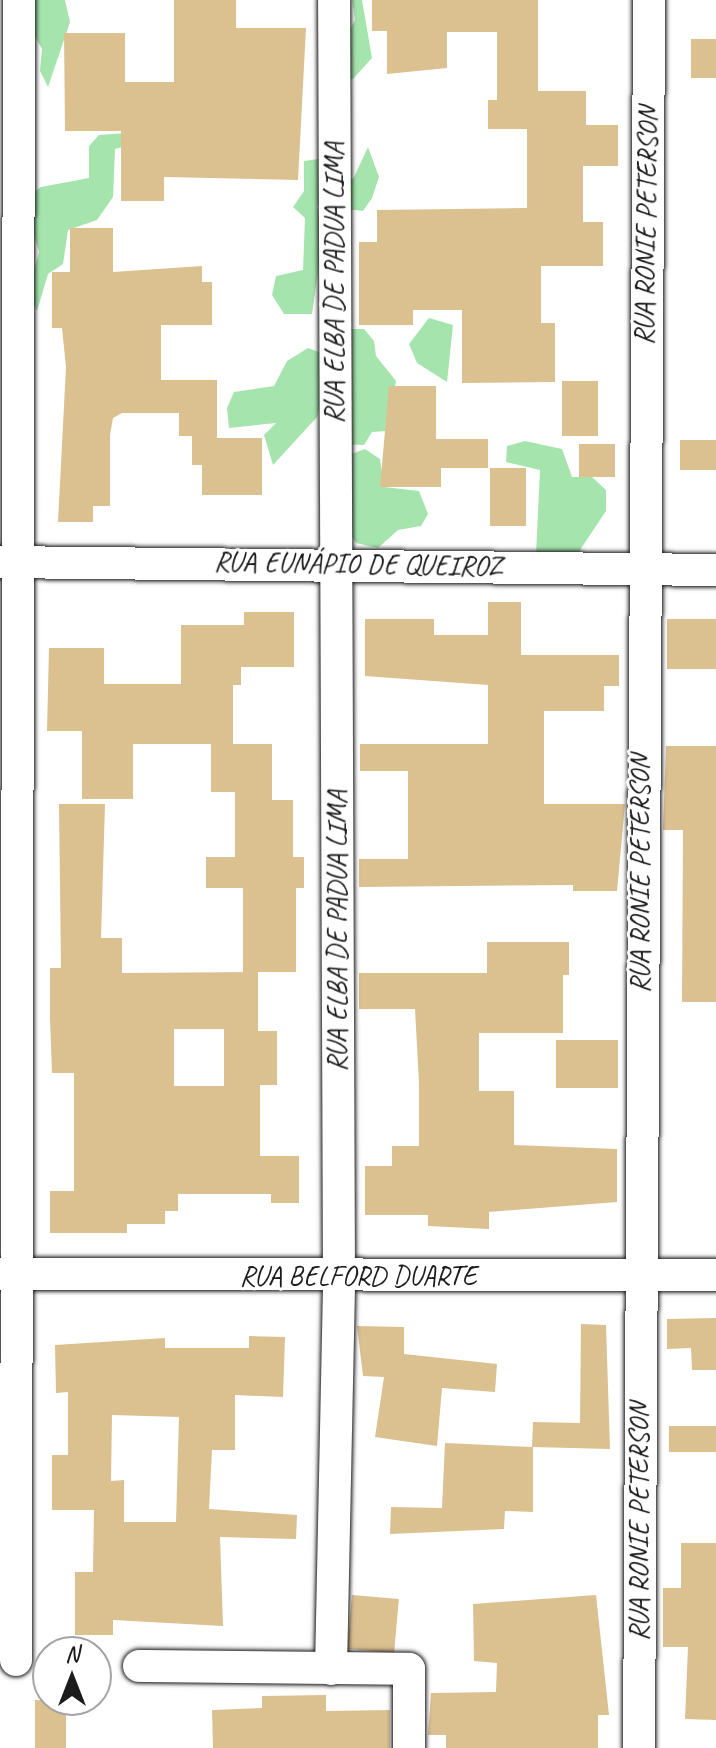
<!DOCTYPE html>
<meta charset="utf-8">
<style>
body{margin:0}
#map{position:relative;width:716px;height:1748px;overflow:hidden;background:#fff;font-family:Caveat,sans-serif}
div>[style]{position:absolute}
.green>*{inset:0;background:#a5e5ad}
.building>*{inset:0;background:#dbc090;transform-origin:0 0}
.roads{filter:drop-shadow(0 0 2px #1c1c1c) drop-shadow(0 0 2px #1c1c1c)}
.minor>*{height:32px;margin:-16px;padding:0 16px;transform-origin:16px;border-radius:16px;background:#fff}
span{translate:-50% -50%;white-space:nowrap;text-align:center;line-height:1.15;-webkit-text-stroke:6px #fff;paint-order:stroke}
.street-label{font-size:28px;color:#1c1c1c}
.north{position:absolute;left:32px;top:1636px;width:80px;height:80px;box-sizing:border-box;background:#fff;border:2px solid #a4a4a4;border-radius:50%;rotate:0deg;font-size:22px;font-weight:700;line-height:32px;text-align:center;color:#1c1c1c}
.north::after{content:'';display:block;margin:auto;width:28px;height:36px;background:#1c1c1c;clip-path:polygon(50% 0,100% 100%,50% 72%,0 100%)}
</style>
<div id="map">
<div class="green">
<i style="clip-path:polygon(25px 0,65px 0,70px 22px,48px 87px,40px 71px,42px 49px,20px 10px)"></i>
<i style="clip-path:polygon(352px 0,362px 0,372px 58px,353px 79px,335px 79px,336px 57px,355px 20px)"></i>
<i style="clip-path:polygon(126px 133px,126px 146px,115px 149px,113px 197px,97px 220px,68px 230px,63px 264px,48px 274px,37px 311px,28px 291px,39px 252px,23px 200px,41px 187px,89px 178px,89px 146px,99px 135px)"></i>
<i style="clip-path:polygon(368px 147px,379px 177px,372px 198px,363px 211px,317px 205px,323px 237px,312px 314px,284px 314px,272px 295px,276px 276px,303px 270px,305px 218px,293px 207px,304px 191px,304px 161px,333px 157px,338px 172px,353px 179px)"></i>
<i style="clip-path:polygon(429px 318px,453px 325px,447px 382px,417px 363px,409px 344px)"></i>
<i style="clip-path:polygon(351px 329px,364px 329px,374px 341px,376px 356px,396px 381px,387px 431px,372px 432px,364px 445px,335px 444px,338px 338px)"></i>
<i style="clip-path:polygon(308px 348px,321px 353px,326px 382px,317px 417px,273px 465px,264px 435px,276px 423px,229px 428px,227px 408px,234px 392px,274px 386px,287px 361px)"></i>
<i style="clip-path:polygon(525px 441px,562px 449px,572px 477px,592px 477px,606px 490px,606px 511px,572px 562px,536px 554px,540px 470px,506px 462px,507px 446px)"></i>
<i style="clip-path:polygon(365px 449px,380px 459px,384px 487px,419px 491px,428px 514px,421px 526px,398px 530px,378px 548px,356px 543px,347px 528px,346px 456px)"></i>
</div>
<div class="building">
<i style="clip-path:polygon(174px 0,236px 0,236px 28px,306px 28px,298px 180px,164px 177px,164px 201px,121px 201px,121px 131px,65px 131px,64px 33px,125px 33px,125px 82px,174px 82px)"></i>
<i style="clip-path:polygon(372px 0,538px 0,538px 91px,586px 91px,586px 125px,618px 125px,618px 166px,583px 166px,583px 222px,603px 222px,603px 266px,541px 266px,541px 323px,555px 323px,555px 382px,462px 383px,462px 310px,413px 310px,413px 325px,359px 325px,359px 242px,377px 242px,377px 210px,527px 208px,527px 129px,488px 129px,488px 100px,497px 100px,497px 32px,447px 32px,447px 68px,387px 74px,387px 31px,372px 31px)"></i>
<i style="left:691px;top:39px;width:25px;height:39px"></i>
<i style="clip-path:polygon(70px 228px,113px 228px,113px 272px,202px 266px,202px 282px,212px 282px,212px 325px,161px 325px,161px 380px,217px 380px,217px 438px,262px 438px,262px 495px,202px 495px,202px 465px,192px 465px,192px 436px,179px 436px,179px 413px,122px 413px,113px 418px,110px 435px,110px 506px,93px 506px,93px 522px,58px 522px,66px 367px,62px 328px,52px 328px,52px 272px,70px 272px)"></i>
<i style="left:562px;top:381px;width:36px;height:55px"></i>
<i style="clip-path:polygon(389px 386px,436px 386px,436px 439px,488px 439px,488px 468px,441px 468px,441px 487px,380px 487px)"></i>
<i style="left:680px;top:440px;width:36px;height:30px"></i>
<i style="left:579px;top:444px;width:36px;height:33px"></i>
<i style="left:490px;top:468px;width:36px;height:58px"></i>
<i style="clip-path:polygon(488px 602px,521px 602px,521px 655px,619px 655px,619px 686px,604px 686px,604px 711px,544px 711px,544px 804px,625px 804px,617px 891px,573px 891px,573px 885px,359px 887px,359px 859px,408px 859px,408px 771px,360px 771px,360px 744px,488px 744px,488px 685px,365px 676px,365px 619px,434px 619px,434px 635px,488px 635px)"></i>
<i style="clip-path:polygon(244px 612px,294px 612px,294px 667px,241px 667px,241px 685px,233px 685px,233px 744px,272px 744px,272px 800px,293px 800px,293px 857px,304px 857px,304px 888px,296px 888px,296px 972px,243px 972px,243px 888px,206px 888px,206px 857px,235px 857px,235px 792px,211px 792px,211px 744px,133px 744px,133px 799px,82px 799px,82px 731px,47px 731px,49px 648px,104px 648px,104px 684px,181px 684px,181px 625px,244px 625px)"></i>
<i style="left:667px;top:619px;width:49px;height:50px"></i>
<i style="clip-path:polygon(666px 746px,716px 746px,716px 1002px,682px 1002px,683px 830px,663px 830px)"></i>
<i style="clip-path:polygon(evenodd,59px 804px,105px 804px,101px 938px,122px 938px,122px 973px,258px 972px,258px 1031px,277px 1031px,277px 1085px,260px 1085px,260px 1156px,299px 1156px,299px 1203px,271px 1203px,271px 1194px,178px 1194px,178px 1211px,165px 1211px,165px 1224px,127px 1224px,127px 1233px,50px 1233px,50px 1191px,74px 1191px,74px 1073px,52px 1073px,50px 1018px,50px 968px,61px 968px,59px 804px,174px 1029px,224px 1029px,224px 1086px,174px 1086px,174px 1029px)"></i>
<i style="clip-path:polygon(487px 942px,569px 942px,569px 975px,563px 975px,563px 1033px,479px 1033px,479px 1091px,514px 1091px,514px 1145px,617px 1149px,617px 1202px,489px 1212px,489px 1229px,428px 1226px,428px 1215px,365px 1215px,365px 1166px,392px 1166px,392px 1146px,419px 1146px,419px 1083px,415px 1009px,359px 1009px,359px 973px,487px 973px)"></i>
<i style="left:556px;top:1040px;width:62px;height:48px"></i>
<i style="clip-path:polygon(716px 1318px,716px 1370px,692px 1370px,691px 1348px,667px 1349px,667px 1319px)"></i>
<i style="clip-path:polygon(581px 1324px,606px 1325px,610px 1449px,533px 1447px,533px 1512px,505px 1511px,504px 1529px,390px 1534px,391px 1507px,442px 1508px,445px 1443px,532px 1447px,533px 1422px,580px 1423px)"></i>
<i style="clip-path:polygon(357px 1326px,404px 1327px,404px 1354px,497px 1364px,495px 1392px,442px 1388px,437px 1446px,375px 1437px,384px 1377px,363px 1376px)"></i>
<i style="clip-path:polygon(evenodd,249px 1336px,285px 1337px,283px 1397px,235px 1395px,235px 1450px,212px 1450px,209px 1509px,297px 1515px,296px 1539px,220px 1537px,223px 1626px,113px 1620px,113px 1635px,75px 1635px,75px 1572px,93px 1572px,94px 1510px,52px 1510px,52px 1455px,68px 1455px,68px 1392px,56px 1393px,55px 1345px,165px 1338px,165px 1348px,249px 1348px,249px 1336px,112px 1415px,179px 1417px,176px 1522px,124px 1522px,124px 1480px,111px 1481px,112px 1415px)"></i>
<i style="left:716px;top:1426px;width:26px;height:47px;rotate:90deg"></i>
<i style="clip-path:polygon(681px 1543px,716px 1543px,716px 1720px,685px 1719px,688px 1647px,663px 1647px,663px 1588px,681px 1588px)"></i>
<i style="left:352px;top:1595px;width:47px;height:54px;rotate:5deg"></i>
<i style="clip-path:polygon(596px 1595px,609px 1715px,598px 1715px,598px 1748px,446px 1748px,446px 1735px,428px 1735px,431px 1693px,496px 1692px,497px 1663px,474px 1661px,473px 1604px)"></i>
<i style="clip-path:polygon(326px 1695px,326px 1711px,390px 1710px,390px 1748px,213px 1748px,212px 1710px,262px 1708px,262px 1696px)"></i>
<i style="left:35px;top:1700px;width:31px;height:48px"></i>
</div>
<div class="roads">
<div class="minor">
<i style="left:0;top:562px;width:716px;rotate:0.64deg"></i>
<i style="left:0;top:1274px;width:716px;rotate:0.08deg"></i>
<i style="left:16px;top:1660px;width:1660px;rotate:-89.9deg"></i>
<i style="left:139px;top:1666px;width:270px;rotate:0.6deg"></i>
<i style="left:409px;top:1669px;width:79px;rotate:90deg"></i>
<i style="left:331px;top:1669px;width:392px;rotate:-88.8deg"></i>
<i style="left:339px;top:1277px;width:1277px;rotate:-90.22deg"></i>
<i style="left:639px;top:1748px;width:1748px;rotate:-89.67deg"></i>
</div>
</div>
<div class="street-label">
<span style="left:646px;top:226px;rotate:-89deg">RUA RONIE PETERSON</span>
<span style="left:334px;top:283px;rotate:-90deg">RUA ELBA DE PADUA LIMA</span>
<span style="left:358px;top:564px;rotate:1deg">RUA EUNÁPIO DE QUEIROZ</span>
<span style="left:640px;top:874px;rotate:-90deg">RUA RONIE PETERSON</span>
<span style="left:337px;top:931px;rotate:-90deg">RUA ELBA DE PADUA LIMA</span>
<span style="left:358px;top:1276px">RUA BELFORD DUARTE</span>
<span style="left:639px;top:1522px;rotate:-90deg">RUA RONIE PETERSON</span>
</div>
<div class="north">N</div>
</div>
